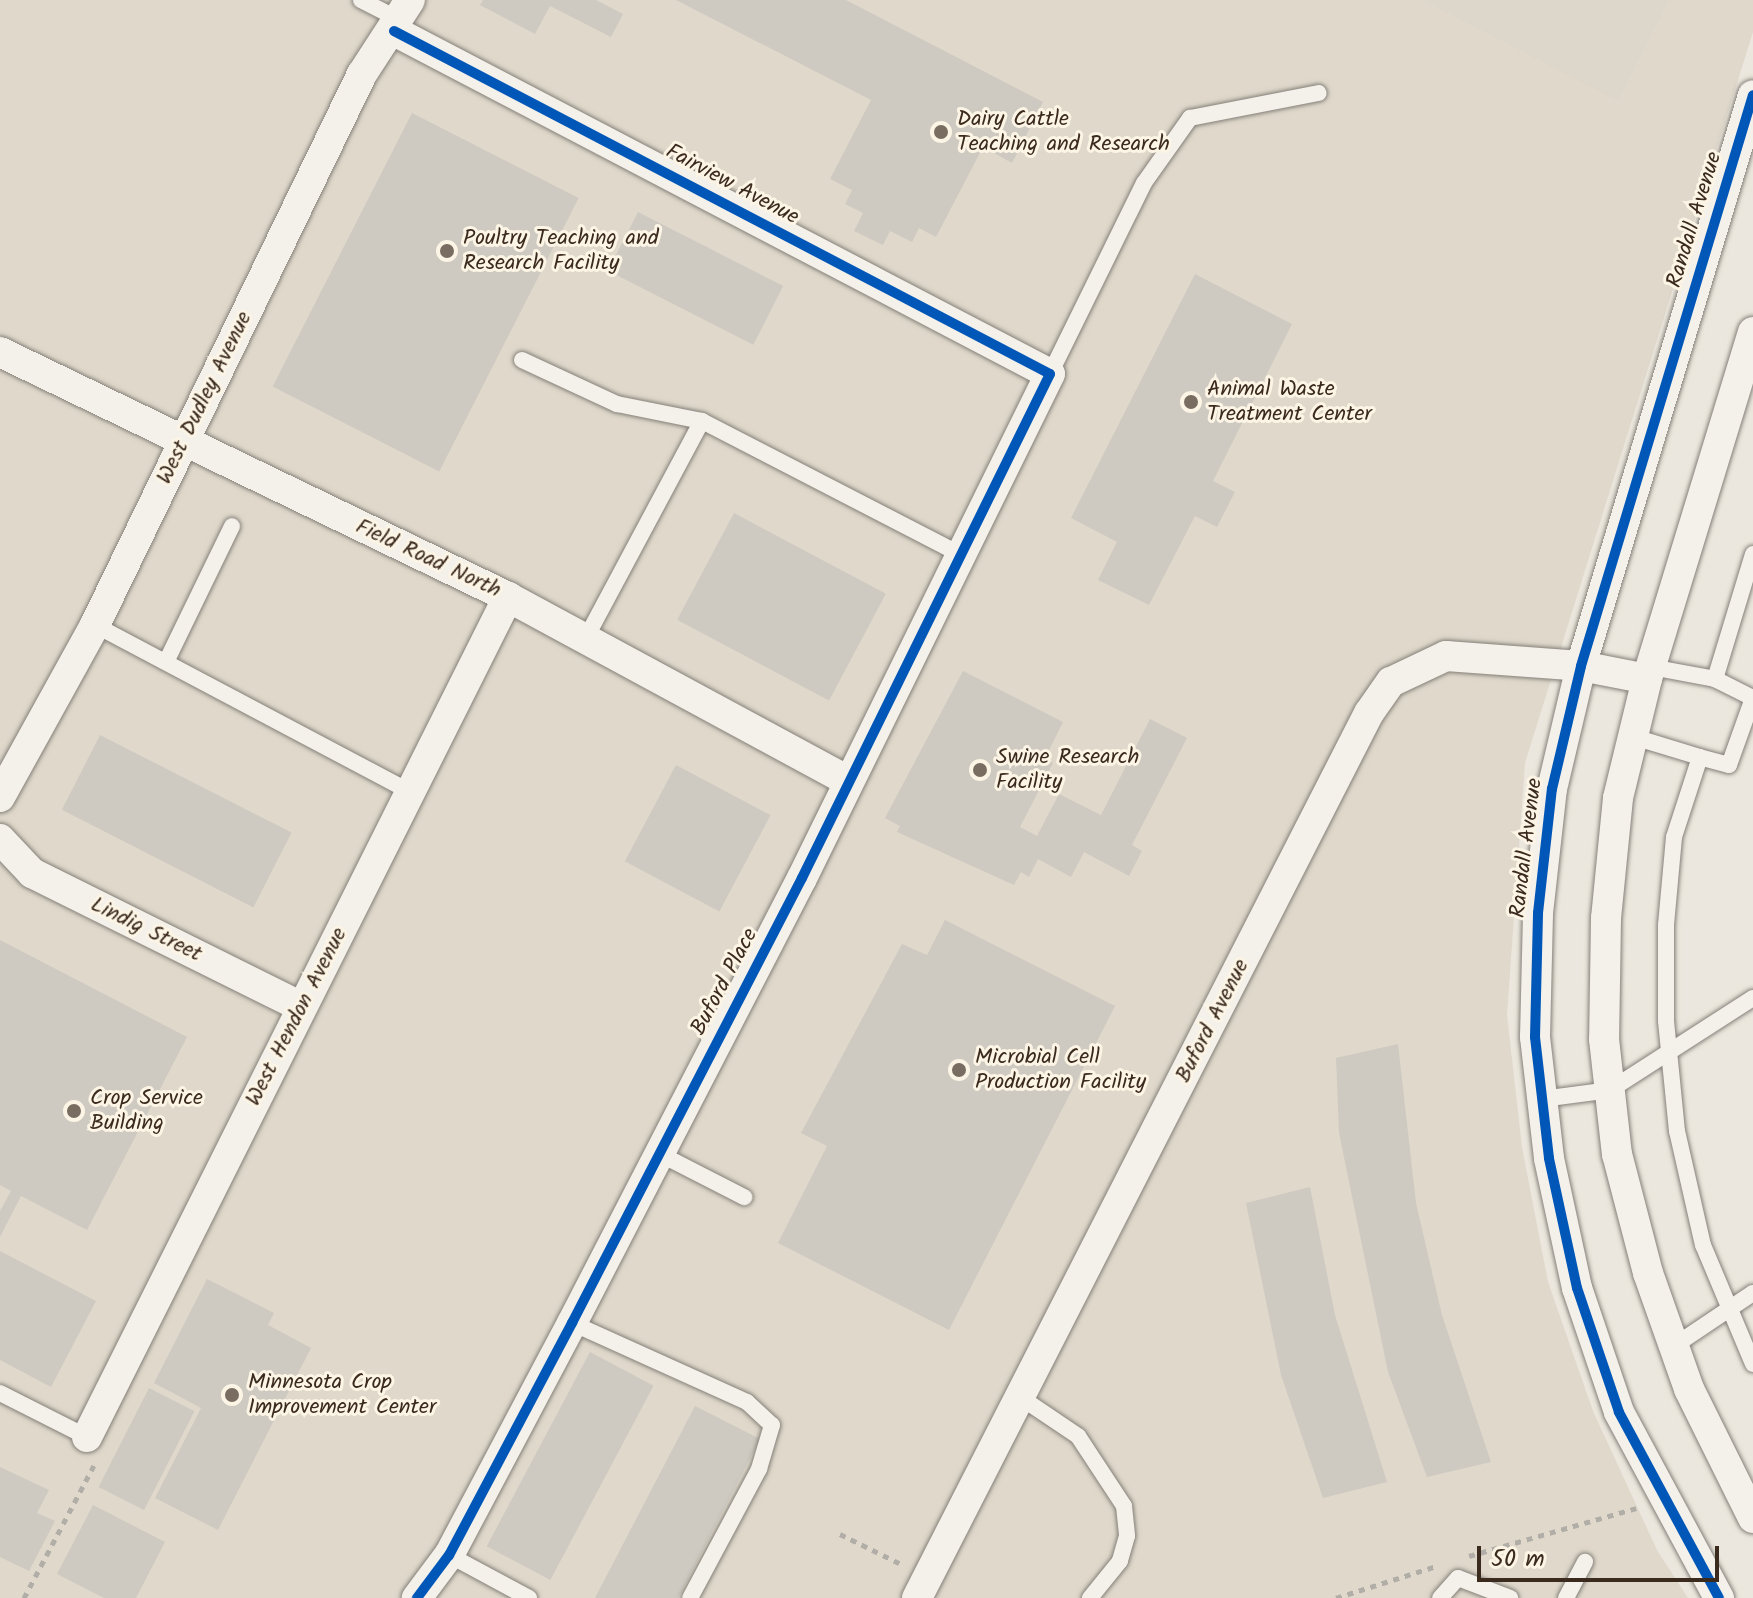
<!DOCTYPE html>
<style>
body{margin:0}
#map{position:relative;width:1753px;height:1598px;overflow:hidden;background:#ebe7de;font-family:Kalam,sans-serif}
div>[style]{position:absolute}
.built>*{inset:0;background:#dfd8cb}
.green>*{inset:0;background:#ddd6ca}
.building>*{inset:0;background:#cecac2;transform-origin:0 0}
.path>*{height:5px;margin-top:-2.5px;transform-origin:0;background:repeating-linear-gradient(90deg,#b1ada7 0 6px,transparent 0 12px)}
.roads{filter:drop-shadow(0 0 2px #858079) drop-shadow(0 0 2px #858079)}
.service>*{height:16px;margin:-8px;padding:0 8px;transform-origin:8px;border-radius:8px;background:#f4f0ea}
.minor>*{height:30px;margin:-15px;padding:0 15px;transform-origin:15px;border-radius:15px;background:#f4f0ea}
.cycleway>*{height:10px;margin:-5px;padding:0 5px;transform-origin:5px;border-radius:5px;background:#0057b8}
.dots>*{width:22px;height:22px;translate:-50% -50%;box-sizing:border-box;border:4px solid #fcf5e5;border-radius:50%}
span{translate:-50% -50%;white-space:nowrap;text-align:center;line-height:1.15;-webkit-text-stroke:6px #fcf5e5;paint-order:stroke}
.poi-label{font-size:22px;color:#3b2a1e}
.left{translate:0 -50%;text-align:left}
.street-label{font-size:22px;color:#3b2a1e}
.scale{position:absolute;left:1477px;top:1546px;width:242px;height:36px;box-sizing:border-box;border:4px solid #3b2a1e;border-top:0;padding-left:10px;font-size:24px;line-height:28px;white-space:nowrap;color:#3b2a1e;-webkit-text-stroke:6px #fcf5e5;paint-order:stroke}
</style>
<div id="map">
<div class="built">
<i style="clip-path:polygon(0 0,1753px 0,1753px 32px,1525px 763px,1507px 1015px,1522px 1147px,1548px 1282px,1593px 1411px,1657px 1550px,1688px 1598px,0 1598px)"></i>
</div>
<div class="green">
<i style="clip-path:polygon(1423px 0,1669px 0,1618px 101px)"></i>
</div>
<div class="building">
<i style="clip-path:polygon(483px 0,596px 0,623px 14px,611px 37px,550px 6px,535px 34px,480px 5px)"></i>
<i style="clip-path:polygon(676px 0,846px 0,1043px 102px,1012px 163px,983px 147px,936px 237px,919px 228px,912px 242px,890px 231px,883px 245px,854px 231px,863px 213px,845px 204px,852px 190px,830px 179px,871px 100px)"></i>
<i style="left:412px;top:113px;width:187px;height:307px;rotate:27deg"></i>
<i style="left:638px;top:212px;width:163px;height:66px;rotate:27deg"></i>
<i style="clip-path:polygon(1195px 274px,1292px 324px,1213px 481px,1235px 492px,1217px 527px,1195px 516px,1149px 605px,1098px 580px,1117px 542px,1071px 518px)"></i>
<i style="left:734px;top:513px;width:172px;height:121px;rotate:28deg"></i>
<i style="clip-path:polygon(963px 671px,1063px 722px,1045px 758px,1053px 763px,1020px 827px,1037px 836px,1059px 794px,1101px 815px,1150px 719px,1187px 738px,1132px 845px,1142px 851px,1129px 876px,1084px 852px,1071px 877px,1038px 859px,1029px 877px,1021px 872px,1014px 885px,897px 832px,900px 826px,885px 818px)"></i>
<i style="left:100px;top:735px;width:215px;height:84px;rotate:27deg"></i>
<i style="left:676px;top:765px;width:107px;height:109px;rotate:28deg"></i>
<i style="clip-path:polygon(945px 920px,1115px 1006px,949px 1330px,778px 1243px,827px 1146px,801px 1133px,902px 944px,927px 955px)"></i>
<i style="clip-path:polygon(0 940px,187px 1037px,87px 1230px,21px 1196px,0 1237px,0 1211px,11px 1191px,0 1185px)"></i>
<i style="clip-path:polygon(1398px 1044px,1416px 1203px,1442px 1315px,1491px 1462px,1427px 1477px,1388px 1372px,1339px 1133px,1336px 1058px)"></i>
<i style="clip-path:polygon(1310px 1187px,1335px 1315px,1387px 1482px,1323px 1498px,1281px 1375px,1246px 1203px)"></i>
<i style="clip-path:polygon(0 1251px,96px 1301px,51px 1387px,0 1360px)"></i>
<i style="clip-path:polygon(207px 1279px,274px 1313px,268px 1325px,311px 1348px,218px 1530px,155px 1498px,201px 1408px,154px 1383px)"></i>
<i style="left:590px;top:1352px;width:72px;height:220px;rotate:28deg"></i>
<i style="left:149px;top:1388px;width:51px;height:111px;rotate:27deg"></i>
<i style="clip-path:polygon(695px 1406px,760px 1439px,678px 1598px,595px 1598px)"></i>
<i style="clip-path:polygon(0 1467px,49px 1490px,37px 1513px,55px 1521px,29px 1571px,0 1557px)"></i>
<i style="clip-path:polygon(93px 1505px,165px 1542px,136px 1598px,104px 1598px,57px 1574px)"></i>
</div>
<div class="path">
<i style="left:840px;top:1534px;width:68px;rotate:26.2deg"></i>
<i style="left:1469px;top:1556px;width:174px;rotate:-16deg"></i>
<i style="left:24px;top:1598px;width:150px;rotate:-62.2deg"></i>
<i style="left:1336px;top:1598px;width:105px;rotate:-17.7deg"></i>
</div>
<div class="roads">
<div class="service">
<i style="left:361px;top:0;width:44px;rotate:27.1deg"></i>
<i style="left:522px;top:360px;width:105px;rotate:24.9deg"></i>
<i style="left:617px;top:404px;width:87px;rotate:11.3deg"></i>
<i style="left:1050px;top:374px;width:213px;rotate:-63.8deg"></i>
<i style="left:1144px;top:183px;width:80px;rotate:-54.7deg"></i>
<i style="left:1190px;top:118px;width:131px;rotate:-11deg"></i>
<i style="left:1753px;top:554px;width:131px;rotate:106.9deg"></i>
<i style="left:1715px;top:679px;width:42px;rotate:26.6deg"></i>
<i style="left:1753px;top:698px;width:71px;rotate:109.7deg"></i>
<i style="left:1729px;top:765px;width:30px;rotate:-165deg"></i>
<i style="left:1700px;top:757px;width:84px;rotate:108deg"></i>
<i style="left:1674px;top:837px;width:88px;rotate:95.2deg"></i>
<i style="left:1666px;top:925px;width:96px;rotate:90deg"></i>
<i style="left:1666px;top:1021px;width:111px;rotate:84.3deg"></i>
<i style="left:1677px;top:1131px;width:117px;rotate:77.2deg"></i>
<i style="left:1703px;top:1245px;width:129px;rotate:67.2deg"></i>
<i style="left:95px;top:625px;width:357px;rotate:27.9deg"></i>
<i style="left:586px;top:638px;width:246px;rotate:-61.9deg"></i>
<i style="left:702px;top:421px;width:295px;rotate:27.3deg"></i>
<i style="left:166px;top:662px;width:151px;rotate:-64.1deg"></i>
<i style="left:1651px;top:667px;width:65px;rotate:10.6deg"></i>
<i style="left:1634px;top:737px;width:69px;rotate:16.9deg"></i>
<i style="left:1542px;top:1099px;width:69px;rotate:-7.5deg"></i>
<i style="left:1610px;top:1090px;width:170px;rotate:-32.8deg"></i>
<i style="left:658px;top:1153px;width:97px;rotate:27.1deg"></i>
<i style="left:572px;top:1323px;width:192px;rotate:24.3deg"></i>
<i style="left:747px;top:1402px;width:34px;rotate:43deg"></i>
<i style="left:772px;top:1425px;width:46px;rotate:106.5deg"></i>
<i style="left:759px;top:1469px;width:146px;rotate:118.1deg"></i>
<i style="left:1674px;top:1346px;width:95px;rotate:-33.9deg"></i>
<i style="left:0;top:1393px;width:97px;rotate:26.8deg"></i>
<i style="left:1020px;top:1397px;width:70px;rotate:33.9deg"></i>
<i style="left:1078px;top:1436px;width:84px;rotate:56.7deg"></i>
<i style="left:1124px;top:1506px;width:30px;rotate:84deg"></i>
<i style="left:1127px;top:1536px;width:26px;rotate:106deg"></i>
<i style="left:1120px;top:1561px;width:48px;rotate:129deg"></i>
<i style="left:449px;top:1555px;width:91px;rotate:28.3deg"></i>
<i style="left:1440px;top:1598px;width:27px;rotate:-48deg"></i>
<i style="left:1458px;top:1578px;width:56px;rotate:21deg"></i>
<i style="left:1566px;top:1598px;width:41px;rotate:-62.2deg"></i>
</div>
<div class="minor">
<i style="left:394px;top:31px;width:740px;rotate:27.6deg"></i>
<i style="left:1050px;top:374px;width:562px;rotate:116.2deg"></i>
<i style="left:802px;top:878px;width:501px;rotate:117.33deg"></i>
<i style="left:572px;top:1323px;width:263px;rotate:117.9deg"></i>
<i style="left:449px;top:1555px;width:54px;rotate:126.7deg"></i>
<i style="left:1753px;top:332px;width:363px;rotate:107deg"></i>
<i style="left:1647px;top:679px;width:122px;rotate:103.7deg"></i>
<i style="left:1618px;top:798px;width:121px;rotate:95.7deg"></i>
<i style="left:1606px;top:918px;width:121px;rotate:90.9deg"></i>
<i style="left:1604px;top:1039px;width:116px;rotate:83.6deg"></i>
<i style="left:1617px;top:1154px;width:123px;rotate:75.4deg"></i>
<i style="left:1648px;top:1273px;width:123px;rotate:70.5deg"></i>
<i style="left:1689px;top:1389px;width:144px;rotate:63.6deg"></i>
<i style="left:0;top:352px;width:564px;rotate:25.75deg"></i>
<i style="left:508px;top:597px;width:387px;rotate:28.4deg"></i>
<i style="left:0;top:797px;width:196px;rotate:-61.1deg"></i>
<i style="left:95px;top:625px;width:612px;rotate:-64.15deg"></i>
<i style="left:362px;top:74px;width:88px;rotate:-57deg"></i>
<i style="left:0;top:839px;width:47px;rotate:46.7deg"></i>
<i style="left:32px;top:873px;width:301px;rotate:26.4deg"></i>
<i style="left:87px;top:1437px;width:940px;rotate:-63.38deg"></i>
<i style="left:917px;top:1598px;width:994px;rotate:-62.95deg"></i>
<i style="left:1369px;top:713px;width:38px;rotate:-55deg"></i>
<i style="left:1391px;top:682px;width:61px;rotate:-25.3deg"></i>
<i style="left:1446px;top:656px;width:135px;rotate:4.2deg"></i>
<i style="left:1581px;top:666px;width:67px;rotate:11.1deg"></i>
<i style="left:1719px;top:1598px;width:211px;rotate:-118.3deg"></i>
<i style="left:1619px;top:1412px;width:131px;rotate:-108.7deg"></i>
<i style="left:1577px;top:1288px;width:133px;rotate:-102.2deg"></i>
<i style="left:1549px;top:1158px;width:122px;rotate:-96.6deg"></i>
<i style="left:1535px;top:1037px;width:124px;rotate:-88.6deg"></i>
<i style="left:1538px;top:913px;width:125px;rotate:-83.6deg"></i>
<i style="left:1552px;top:789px;width:126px;rotate:-76.7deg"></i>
<i style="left:1581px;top:666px;width:596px;rotate:-73.24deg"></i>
</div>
</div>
<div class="cycleway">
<i style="left:394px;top:31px;width:740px;rotate:27.6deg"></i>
<i style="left:1050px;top:374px;width:562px;rotate:116.2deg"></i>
<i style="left:802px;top:878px;width:501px;rotate:117.33deg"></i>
<i style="left:572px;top:1323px;width:263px;rotate:117.9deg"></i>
<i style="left:449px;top:1555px;width:54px;rotate:126.7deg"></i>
<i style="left:1719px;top:1598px;width:211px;rotate:-118.3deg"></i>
<i style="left:1619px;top:1412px;width:131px;rotate:-108.7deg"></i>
<i style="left:1577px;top:1288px;width:133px;rotate:-102.2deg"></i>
<i style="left:1549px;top:1158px;width:122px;rotate:-96.6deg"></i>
<i style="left:1535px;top:1037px;width:124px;rotate:-88.6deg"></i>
<i style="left:1538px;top:913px;width:125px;rotate:-83.6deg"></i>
<i style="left:1552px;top:789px;width:126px;rotate:-76.7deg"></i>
<i style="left:1581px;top:666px;width:596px;rotate:-73.24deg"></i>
</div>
<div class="dots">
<i style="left:941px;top:132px;background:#796c61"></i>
<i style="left:447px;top:251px;background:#796c61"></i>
<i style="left:1191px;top:402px;background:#796c61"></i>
<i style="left:980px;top:770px;background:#796c61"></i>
<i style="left:959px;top:1070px;background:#796c61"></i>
<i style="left:74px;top:1111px;background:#796c61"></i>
<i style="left:232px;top:1395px;background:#796c61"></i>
</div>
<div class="poi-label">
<span class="left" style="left:957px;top:132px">Dairy Cattle<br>Teaching and Research</span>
<span class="left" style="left:463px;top:251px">Poultry Teaching and<br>Research Facility</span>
<span class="left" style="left:1207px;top:402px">Animal Waste<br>Treatment Center</span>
<span class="left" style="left:996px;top:770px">Swine Research<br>Facility</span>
<span class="left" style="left:975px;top:1070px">Microbial Cell<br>Production Facility</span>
<span class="left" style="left:90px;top:1111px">Crop Service<br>Building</span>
<span class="left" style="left:248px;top:1395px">Minnesota Crop<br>Improvement Center</span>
</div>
<div class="street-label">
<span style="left:732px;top:185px;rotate:28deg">Fairview Avenue</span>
<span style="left:1695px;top:220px;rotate:-73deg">Randall Avenue</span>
<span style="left:205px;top:398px;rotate:-64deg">West Dudley Avenue</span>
<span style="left:428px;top:559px;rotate:25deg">Field Road North</span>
<span style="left:1527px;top:848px;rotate:-83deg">Randall Avenue</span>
<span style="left:146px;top:930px;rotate:26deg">Lindig Street</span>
<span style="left:725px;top:982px;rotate:-62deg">Buford Place</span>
<span style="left:297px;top:1017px;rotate:-63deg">West Hendon Avenue</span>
<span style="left:1213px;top:1021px;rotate:-63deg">Buford Avenue</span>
</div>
<div class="scale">50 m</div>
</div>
